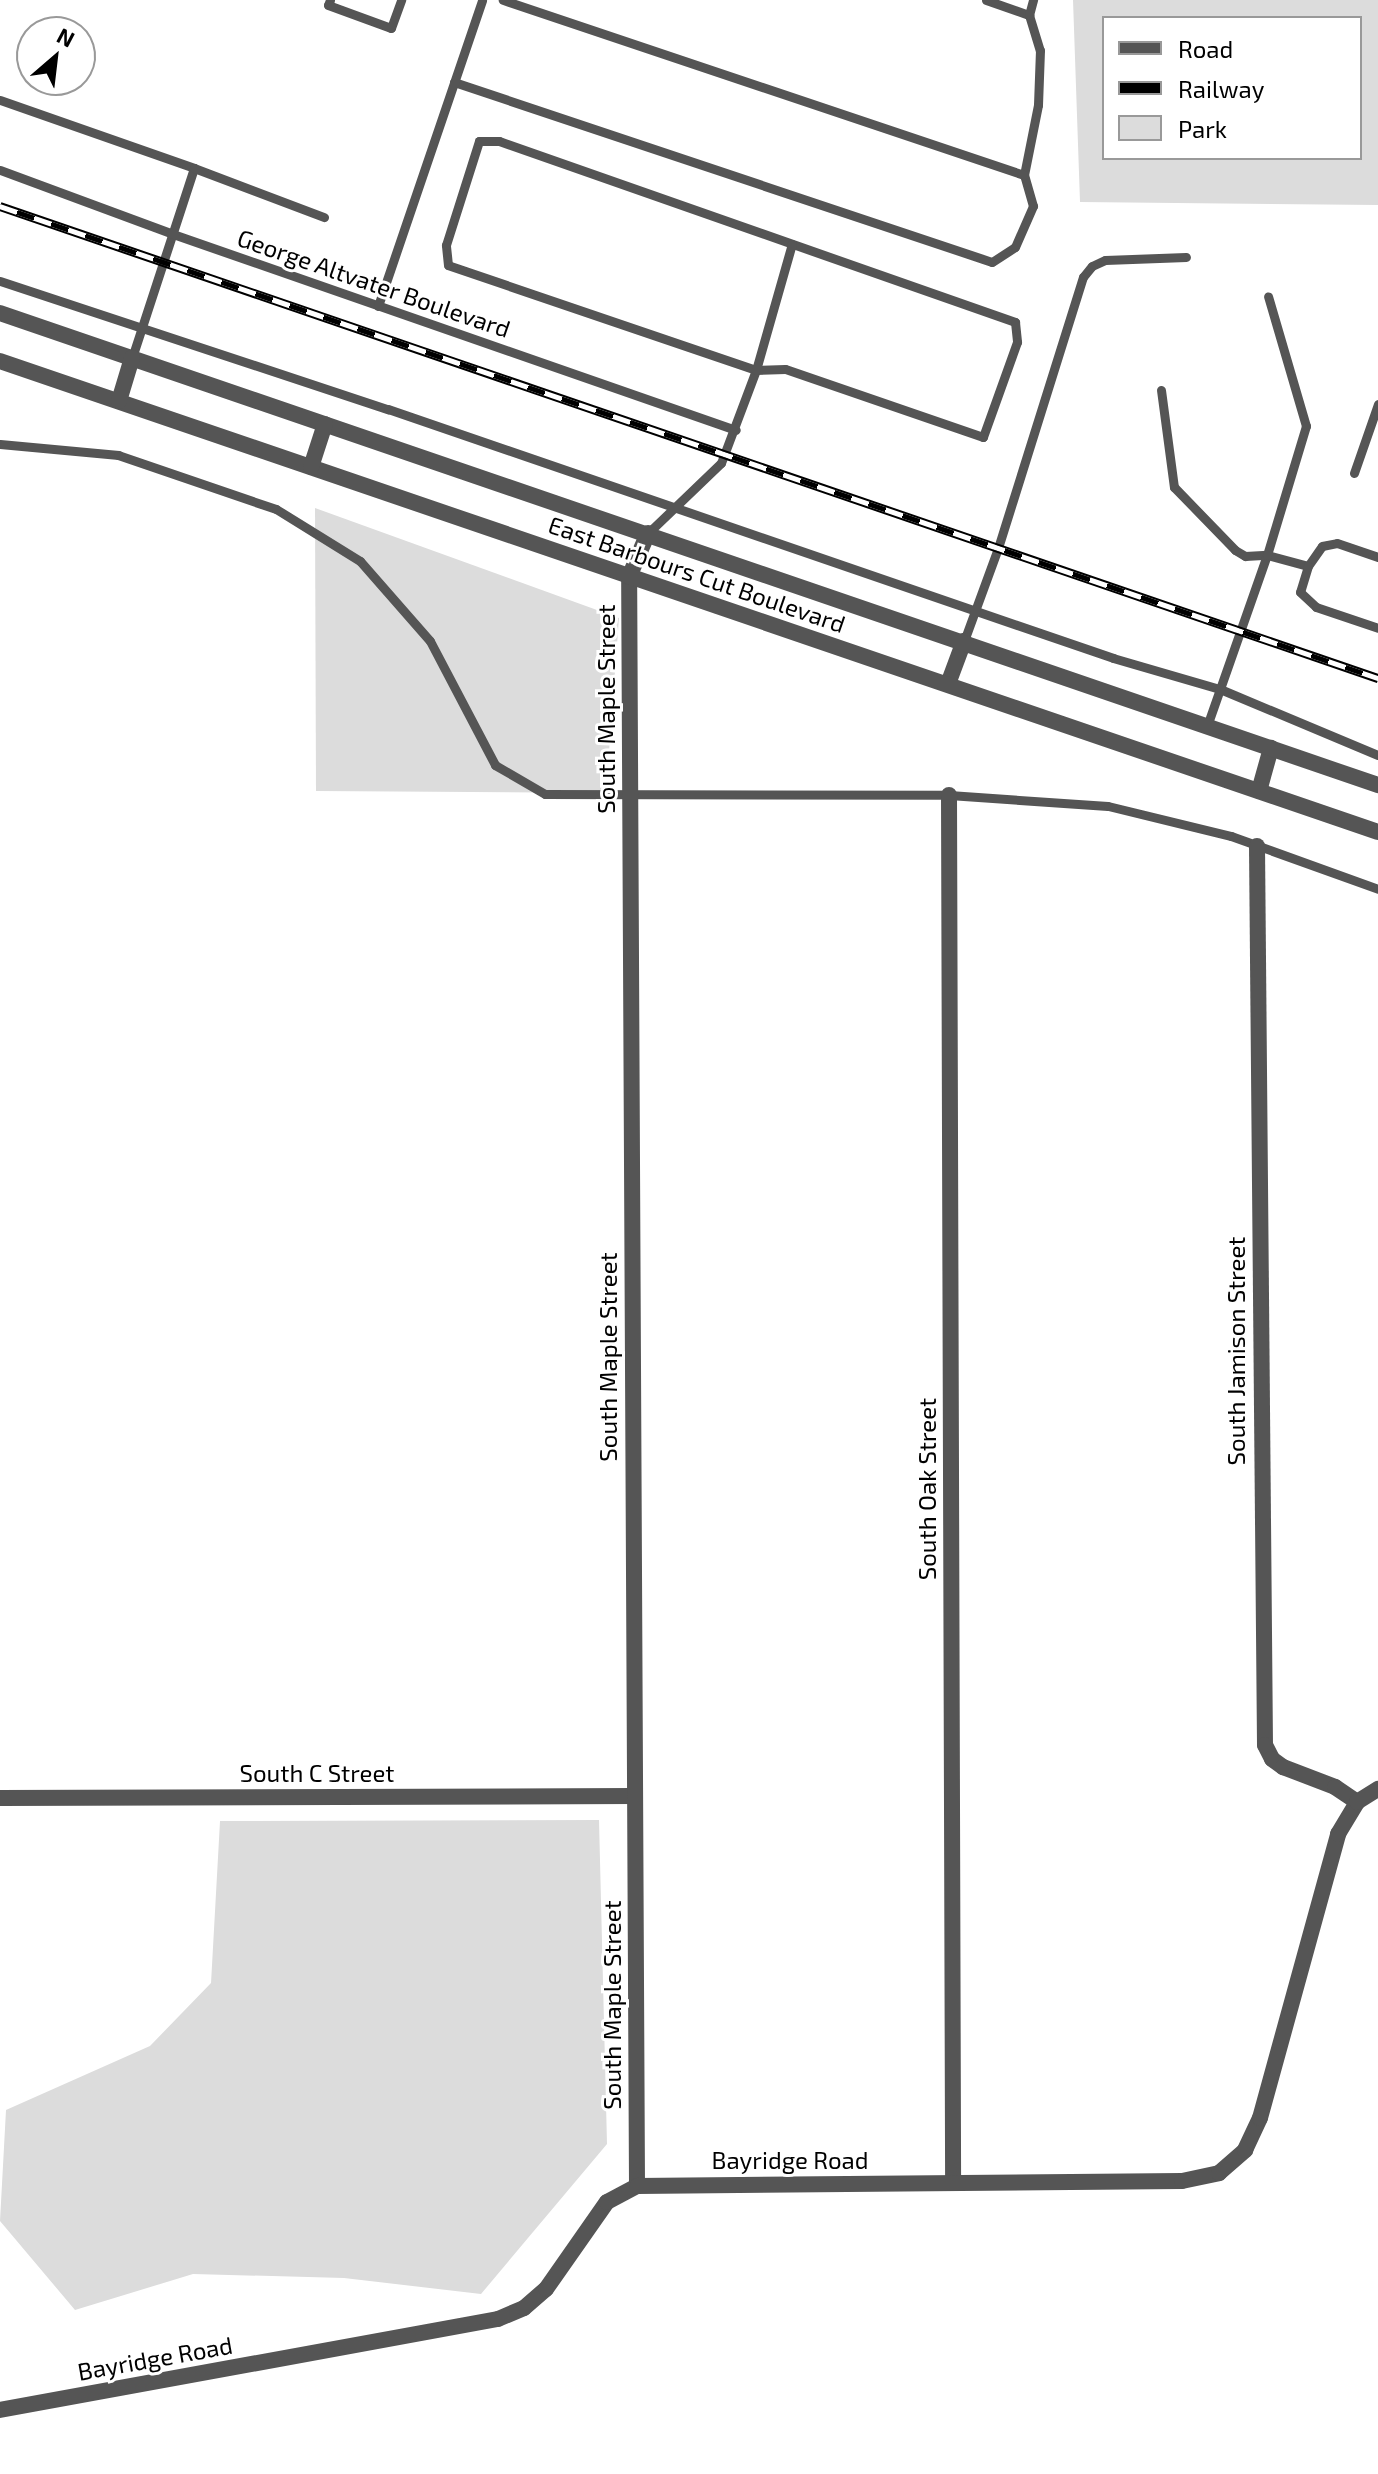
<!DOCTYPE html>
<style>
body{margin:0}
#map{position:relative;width:1378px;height:2474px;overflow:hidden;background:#fff;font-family:"Exo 2",sans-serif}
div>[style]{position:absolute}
.green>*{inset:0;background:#dcdcdc}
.service>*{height:9px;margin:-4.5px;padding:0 4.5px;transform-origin:4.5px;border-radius:4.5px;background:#555}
.minor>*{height:16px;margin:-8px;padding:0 8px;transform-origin:8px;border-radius:8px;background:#555}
.tertiary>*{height:16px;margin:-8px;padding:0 8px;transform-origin:8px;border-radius:8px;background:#555}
.rail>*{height:9px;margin-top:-4.5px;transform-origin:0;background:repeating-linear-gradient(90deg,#fff 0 18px,#000 0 36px);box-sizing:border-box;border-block:2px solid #000}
span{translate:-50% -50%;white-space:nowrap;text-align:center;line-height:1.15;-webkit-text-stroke:6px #fff;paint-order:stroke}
.street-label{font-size:24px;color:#000}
.legend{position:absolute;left:1102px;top:16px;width:260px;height:144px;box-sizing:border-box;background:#fff;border:2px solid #999;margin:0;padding:10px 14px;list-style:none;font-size:24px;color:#000}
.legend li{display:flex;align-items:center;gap:16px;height:40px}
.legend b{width:40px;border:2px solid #999}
.north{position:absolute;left:16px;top:16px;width:80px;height:80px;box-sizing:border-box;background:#fff;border:2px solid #999;border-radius:50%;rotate:28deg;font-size:22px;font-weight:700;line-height:32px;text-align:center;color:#000}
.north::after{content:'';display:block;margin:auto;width:28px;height:36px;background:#000;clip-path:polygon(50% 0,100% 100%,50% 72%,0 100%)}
</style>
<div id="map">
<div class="green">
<i style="clip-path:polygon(evenodd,1073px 0,1378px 0,1378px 205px,1080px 202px,1073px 0,1104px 18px,1360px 18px,1360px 158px,1104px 158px,1104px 18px)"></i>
<i style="clip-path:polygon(315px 508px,619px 618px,606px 793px,316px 791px)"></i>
<i style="clip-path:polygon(599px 1820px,607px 2144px,481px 2294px,344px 2278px,193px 2274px,75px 2310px,0 2221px,6px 2110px,150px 2046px,211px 1983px,220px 1821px)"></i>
</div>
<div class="service">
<i style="left:330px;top:0;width:5px;rotate:112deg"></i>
<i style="left:328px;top:5px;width:67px;rotate:20.1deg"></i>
<i style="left:391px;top:28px;width:30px;rotate:-70deg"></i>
<i style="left:986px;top:0;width:46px;rotate:19.2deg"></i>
<i style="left:1029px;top:15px;width:37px;rotate:73deg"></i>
<i style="left:1040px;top:50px;width:55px;rotate:92.1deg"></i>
<i style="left:1038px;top:105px;width:71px;rotate:101.3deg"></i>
<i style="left:1029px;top:15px;width:16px;rotate:-75deg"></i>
<i style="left:454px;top:82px;width:567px;rotate:18.5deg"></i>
<i style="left:992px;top:262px;width:27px;rotate:-33deg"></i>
<i style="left:1015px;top:247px;width:45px;rotate:-66.3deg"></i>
<i style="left:1033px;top:206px;width:32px;rotate:-106deg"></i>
<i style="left:1024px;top:175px;width:550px;rotate:-161.43deg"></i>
<i style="left:0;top:100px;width:206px;rotate:19.3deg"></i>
<i style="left:194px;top:168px;width:200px;rotate:108.1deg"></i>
<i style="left:194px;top:168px;width:139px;rotate:20.7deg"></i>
<i style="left:0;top:170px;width:181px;rotate:20.3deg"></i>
<i style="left:170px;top:233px;width:599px;rotate:19.19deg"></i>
<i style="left:0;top:281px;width:409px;rotate:18.3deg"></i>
<i style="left:388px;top:409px;width:767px;rotate:18.95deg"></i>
<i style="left:1113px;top:658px;width:111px;rotate:16.2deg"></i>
<i style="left:1220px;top:689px;width:171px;rotate:22.7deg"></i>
<i style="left:378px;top:306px;width:323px;rotate:-71.2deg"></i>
<i style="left:1161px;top:390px;width:98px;rotate:82.4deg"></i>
<i style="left:1174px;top:487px;width:88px;rotate:45.9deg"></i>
<i style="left:1235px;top:550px;width:12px;rotate:31deg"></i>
<i style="left:1245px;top:556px;width:22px;rotate:-3deg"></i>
<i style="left:1267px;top:555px;width:42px;rotate:15deg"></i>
<i style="left:1308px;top:566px;width:24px;rotate:-55deg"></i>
<i style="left:1322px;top:546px;width:15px;rotate:-11deg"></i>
<i style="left:1337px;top:543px;width:43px;rotate:18.9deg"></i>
<i style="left:0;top:444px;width:119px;rotate:5.3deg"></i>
<i style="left:118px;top:455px;width:167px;rotate:18.9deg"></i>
<i style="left:276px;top:509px;width:99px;rotate:31.8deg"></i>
<i style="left:360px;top:561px;width:106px;rotate:48.8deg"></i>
<i style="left:430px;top:641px;width:140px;rotate:62.3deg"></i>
<i style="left:495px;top:765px;width:58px;rotate:30.1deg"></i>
<i style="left:545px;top:794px;width:404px;rotate:0.1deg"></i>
<i style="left:949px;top:795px;width:159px;rotate:4deg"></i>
<i style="left:1108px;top:806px;width:127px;rotate:13.7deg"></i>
<i style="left:1231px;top:836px;width:156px;rotate:19.8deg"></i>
<i style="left:1354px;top:473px;width:73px;rotate:-70.8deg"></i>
<i style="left:648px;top:533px;width:101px;rotate:-43.8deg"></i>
<i style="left:721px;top:463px;width:99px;rotate:-69.4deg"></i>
<i style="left:756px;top:370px;width:325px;rotate:-161.2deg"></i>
<i style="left:448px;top:265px;width:20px;rotate:-96deg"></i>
<i style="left:446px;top:245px;width:109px;rotate:-72.4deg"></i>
<i style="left:479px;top:141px;width:20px"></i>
<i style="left:499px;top:141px;width:547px;rotate:19.33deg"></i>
<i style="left:1015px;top:322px;width:20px;rotate:84deg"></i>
<i style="left:1017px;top:342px;width:101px;rotate:109.7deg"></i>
<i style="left:983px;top:437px;width:209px;rotate:-161deg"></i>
<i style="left:785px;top:369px;width:29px;rotate:178deg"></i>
<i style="left:756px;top:370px;width:131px;rotate:-74.1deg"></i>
<i style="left:1308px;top:566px;width:27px;rotate:107deg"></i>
<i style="left:1300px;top:592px;width:22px;rotate:43deg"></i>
<i style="left:1316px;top:607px;width:65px;rotate:18.7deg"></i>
<i style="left:964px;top:641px;width:99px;rotate:-69.9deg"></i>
<i style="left:998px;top:548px;width:284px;rotate:-72.6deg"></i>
<i style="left:1083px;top:277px;width:14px;rotate:-51deg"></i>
<i style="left:1092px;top:266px;width:14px;rotate:-25deg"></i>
<i style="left:1105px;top:260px;width:81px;rotate:-2.1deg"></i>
<i style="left:1207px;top:726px;width:181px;rotate:-70.7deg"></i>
<i style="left:1267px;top:555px;width:135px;rotate:-73.2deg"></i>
<i style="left:1306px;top:426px;width:135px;rotate:-106.3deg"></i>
</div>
<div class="minor">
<i style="left:948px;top:684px;width:46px;rotate:-69.6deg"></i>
<i style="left:1259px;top:791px;width:45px;rotate:-74.4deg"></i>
<i style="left:949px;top:795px;width:1388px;rotate:89.83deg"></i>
<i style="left:1257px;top:846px;width:899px;rotate:89.49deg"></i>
<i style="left:1265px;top:1745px;width:16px;rotate:63deg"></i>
<i style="left:1272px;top:1759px;width:14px;rotate:36deg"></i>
<i style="left:1283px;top:1767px;width:56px;rotate:21deg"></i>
<i style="left:1335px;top:1787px;width:27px;rotate:34deg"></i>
<i style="left:0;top:1798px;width:634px;rotate:-0.18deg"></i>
<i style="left:637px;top:2186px;width:1609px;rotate:-90.28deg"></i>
<i style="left:629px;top:577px;width:48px;rotate:-66.6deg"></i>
</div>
<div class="tertiary">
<i style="left:0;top:313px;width:1457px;rotate:18.91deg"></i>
<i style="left:0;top:361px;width:1456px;rotate:18.87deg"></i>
<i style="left:119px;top:401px;width:45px;rotate:-73.2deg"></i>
<i style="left:311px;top:467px;width:45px;rotate:-72deg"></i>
<i style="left:0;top:2410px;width:506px;rotate:-10.36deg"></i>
<i style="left:498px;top:2319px;width:28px;rotate:-23deg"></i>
<i style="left:524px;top:2308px;width:29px;rotate:-41deg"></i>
<i style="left:546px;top:2289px;width:106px;rotate:-55deg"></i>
<i style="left:607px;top:2202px;width:34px;rotate:-28deg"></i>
<i style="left:637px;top:2186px;width:545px;rotate:-0.53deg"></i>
<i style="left:1182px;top:2181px;width:38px;rotate:-12deg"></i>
<i style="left:1219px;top:2173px;width:35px;rotate:-41deg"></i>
<i style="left:1245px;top:2150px;width:35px;rotate:-65deg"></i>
<i style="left:1260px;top:2118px;width:295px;rotate:-74.6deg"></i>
<i style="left:1338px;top:1834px;width:37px;rotate:-59deg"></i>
<i style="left:1357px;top:1802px;width:25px;rotate:-32deg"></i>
</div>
<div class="rail">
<i style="left:0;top:206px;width:1457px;rotate:18.91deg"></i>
</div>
<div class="street-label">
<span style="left:374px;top:283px;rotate:19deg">George Altvater Boulevard</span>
<span style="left:697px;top:574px;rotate:19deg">East Barbours Cut Boulevard</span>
<span style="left:606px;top:709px;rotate:-90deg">South Maple Street</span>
<span style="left:1236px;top:1351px;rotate:-90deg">South Jamison Street</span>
<span style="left:608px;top:1357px;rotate:-90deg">South Maple Street</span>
<span style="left:927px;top:1489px;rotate:-90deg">South Oak Street</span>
<span style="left:317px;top:1773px">South C Street</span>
<span style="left:612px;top:2005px;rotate:-90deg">South Maple Street</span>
<span style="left:790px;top:2160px">Bayridge Road</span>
<span style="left:155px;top:2358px;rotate:-10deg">Bayridge Road</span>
</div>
<ul class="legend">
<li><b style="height:10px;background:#555"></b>Road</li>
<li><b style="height:10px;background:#000"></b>Railway</li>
<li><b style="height:22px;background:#dcdcdc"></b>Park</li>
</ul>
<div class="north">N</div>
</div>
